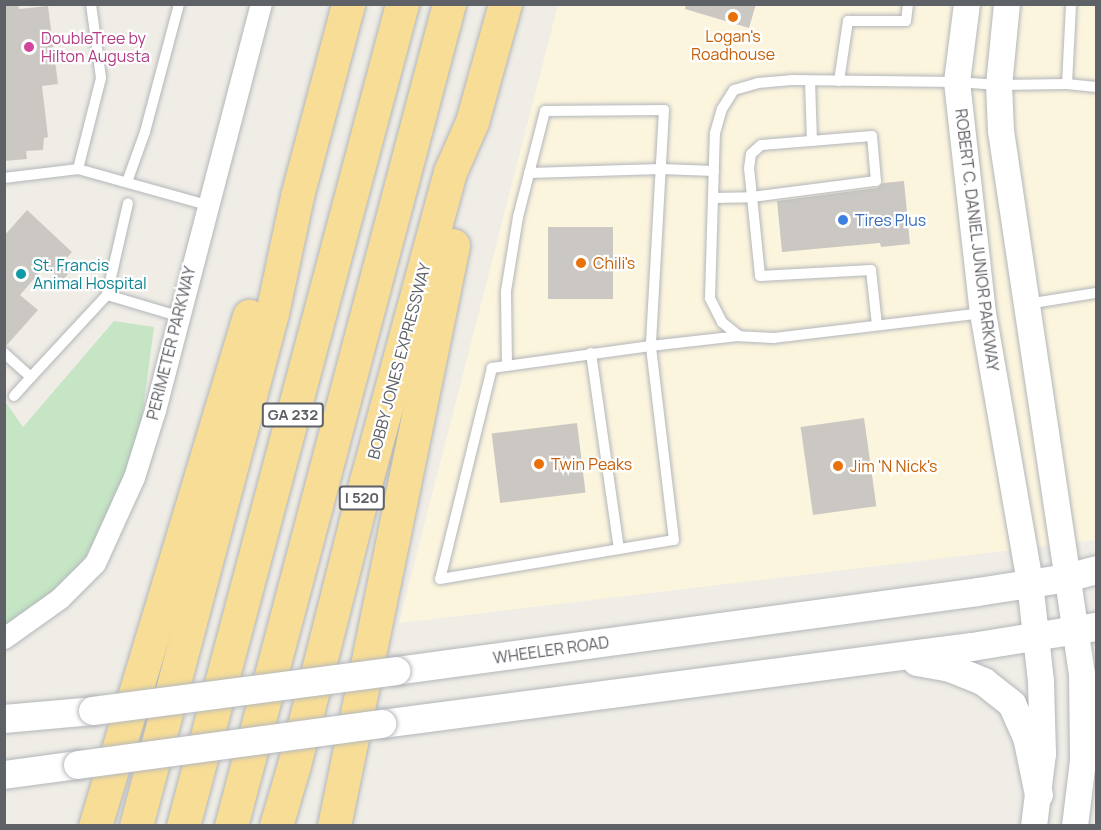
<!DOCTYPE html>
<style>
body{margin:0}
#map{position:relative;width:1101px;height:830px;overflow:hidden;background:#efede6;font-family:Manrope,sans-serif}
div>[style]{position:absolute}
.commercial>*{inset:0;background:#fcf5de}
.green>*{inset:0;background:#c5e5c4}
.building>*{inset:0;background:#cbc8c3;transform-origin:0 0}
.roads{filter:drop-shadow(0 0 2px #b3b6ba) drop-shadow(0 0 2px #b3b6ba)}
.service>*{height:10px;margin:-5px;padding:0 5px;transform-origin:5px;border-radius:5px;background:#fff}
.minor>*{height:21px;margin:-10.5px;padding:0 10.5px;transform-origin:10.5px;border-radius:10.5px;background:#fff}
.tertiary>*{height:26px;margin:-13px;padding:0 13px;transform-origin:13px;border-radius:13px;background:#fff}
.secondary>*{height:28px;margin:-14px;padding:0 14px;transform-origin:14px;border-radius:14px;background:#fff}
.motorway>*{height:33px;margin:-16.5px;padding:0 16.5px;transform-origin:16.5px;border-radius:16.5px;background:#f7dd95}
.bridges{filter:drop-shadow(0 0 2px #b5b8bd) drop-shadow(0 0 2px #b5b8bd)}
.secondary-bridge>*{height:28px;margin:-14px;padding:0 14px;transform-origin:14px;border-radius:14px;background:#fff}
.dots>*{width:16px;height:16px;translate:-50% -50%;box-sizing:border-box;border:3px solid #fff;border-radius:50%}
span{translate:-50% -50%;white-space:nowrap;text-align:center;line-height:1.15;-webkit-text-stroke:4.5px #fff;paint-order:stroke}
.shield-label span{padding:2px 4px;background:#fff;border:2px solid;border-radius:4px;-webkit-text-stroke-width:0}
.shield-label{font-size:15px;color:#5e6166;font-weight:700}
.food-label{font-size:16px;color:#c56008}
.left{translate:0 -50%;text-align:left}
.hotel-label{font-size:16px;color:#b23c85}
.shop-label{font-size:16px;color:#366cbe}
.street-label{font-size:16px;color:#5e6166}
.culture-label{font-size:16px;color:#0d838f}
.frame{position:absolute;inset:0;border:6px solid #5e6166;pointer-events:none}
</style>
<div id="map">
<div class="commercial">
<i style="clip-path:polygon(558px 5px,1096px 5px,1096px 540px,399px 623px)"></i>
</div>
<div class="green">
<i style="clip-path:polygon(114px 321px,154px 327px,134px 477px,60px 598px,4px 633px,4px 400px,23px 427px)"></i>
</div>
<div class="building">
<i style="clip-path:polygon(4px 4px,18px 4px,19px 9px,48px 6px,58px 84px,42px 86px,48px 137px,44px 138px,43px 150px,26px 151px,27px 159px,4px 161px)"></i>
<i style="clip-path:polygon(686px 4px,756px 4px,749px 28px,685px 9px)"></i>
<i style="clip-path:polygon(904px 181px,910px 244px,881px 247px,880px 243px,782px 252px,777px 201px,877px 188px,883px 183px)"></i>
<i style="clip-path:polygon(27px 210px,72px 252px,66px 259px,75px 266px,62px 281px,45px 266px,20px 295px,38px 310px,6px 346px,4px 236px)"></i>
<i style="left:548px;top:227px;width:65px;height:72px"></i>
<i style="left:864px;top:418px;width:89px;height:64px;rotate:82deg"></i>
<i style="left:577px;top:423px;width:70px;height:86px;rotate:83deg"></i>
</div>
<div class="roads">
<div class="service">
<i style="left:810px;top:81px;width:60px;rotate:88.1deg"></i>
<i style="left:839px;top:81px;width:61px;rotate:-81.5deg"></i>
<i style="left:848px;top:21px;width:58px"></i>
<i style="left:906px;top:21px;width:17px;rotate:-83deg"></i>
<i style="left:1067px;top:84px;width:80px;rotate:-87.1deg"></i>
<i style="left:78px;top:169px;width:94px;rotate:-75.8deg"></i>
<i style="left:101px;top:78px;width:75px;rotate:-97.7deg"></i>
<i style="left:529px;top:173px;width:132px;rotate:-1.7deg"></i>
<i style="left:661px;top:169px;width:53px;rotate:2.2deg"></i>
<i style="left:4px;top:178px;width:75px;rotate:-6.9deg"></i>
<i style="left:78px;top:169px;width:134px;rotate:15.6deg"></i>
<i style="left:127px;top:182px;width:53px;rotate:-70.2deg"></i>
<i style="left:145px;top:132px;width:132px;rotate:-75.1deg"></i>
<i style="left:713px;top:198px;width:39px;rotate:-1deg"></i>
<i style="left:752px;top:197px;width:125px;rotate:-7.4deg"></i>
<i style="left:876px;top:181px;width:45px;rotate:-95.1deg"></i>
<i style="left:872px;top:136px;width:111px;rotate:175.4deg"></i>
<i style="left:761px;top:145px;width:13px;rotate:138deg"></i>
<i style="left:751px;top:154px;width:14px;rotate:98deg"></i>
<i style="left:749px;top:168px;width:29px;rotate:84deg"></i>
<i style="left:752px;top:197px;width:79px;rotate:84.2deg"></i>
<i style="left:760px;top:276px;width:111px;rotate:-3.1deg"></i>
<i style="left:871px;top:270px;width:55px;rotate:83.8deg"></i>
<i style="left:107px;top:295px;width:74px;rotate:16.5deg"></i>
<i style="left:1027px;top:304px;width:70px;rotate:-9.1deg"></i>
<i style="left:983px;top:313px;width:210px;rotate:173.2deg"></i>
<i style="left:774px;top:338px;width:35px;rotate:-177deg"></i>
<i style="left:739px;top:336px;width:22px;rotate:-141deg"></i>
<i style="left:722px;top:322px;width:27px;rotate:-117deg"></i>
<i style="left:710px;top:298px;width:165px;rotate:-88.3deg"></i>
<i style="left:715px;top:133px;width:25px;rotate:-74deg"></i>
<i style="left:722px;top:109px;width:22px;rotate:-58deg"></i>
<i style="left:734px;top:90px;width:25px;rotate:-16deg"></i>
<i style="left:758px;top:83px;width:33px;rotate:-5deg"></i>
<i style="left:791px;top:80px;width:166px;rotate:0.7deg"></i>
<i style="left:957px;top:82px;width:42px;rotate:4.1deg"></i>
<i style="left:999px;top:85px;width:68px;rotate:-0.8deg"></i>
<i style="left:1067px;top:84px;width:29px;rotate:6deg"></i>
<i style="left:4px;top:353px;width:36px;rotate:42deg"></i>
<i style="left:31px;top:377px;width:112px;rotate:-47.2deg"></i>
<i style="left:107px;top:295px;width:94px;rotate:-77.1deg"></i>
<i style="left:591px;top:353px;width:198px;rotate:81.9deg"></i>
<i style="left:507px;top:366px;width:75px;rotate:-90.8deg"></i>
<i style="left:506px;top:291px;width:75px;rotate:-80.8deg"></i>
<i style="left:518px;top:217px;width:109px;rotate:-75.7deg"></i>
<i style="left:545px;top:111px;width:119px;rotate:-0.5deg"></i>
<i style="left:664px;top:110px;width:236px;rotate:93.2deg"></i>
<i style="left:651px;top:346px;width:161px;rotate:172.1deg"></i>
<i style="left:492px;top:368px;width:217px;rotate:103.8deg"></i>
<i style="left:440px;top:579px;width:237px;rotate:-9.5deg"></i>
<i style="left:674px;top:540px;width:195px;rotate:-96.8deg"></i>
<i style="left:651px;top:346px;width:89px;rotate:-6.5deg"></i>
<i style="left:14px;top:396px;width:25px;rotate:-48deg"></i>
</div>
<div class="minor">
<i style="left:4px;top:638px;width:69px;rotate:-35.5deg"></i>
<i style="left:60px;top:598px;width:49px;rotate:-45deg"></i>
<i style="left:95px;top:563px;width:94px;rotate:-65.6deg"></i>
<i style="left:134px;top:477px;width:70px;rotate:-72.6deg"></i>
<i style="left:155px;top:410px;width:420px;rotate:-75.4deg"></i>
</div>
<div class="tertiary">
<i style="left:967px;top:4px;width:79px;rotate:97.3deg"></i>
<i style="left:957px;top:82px;width:232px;rotate:83.6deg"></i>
<i style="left:983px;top:313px;width:273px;rotate:80.1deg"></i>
<i style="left:1030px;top:582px;width:101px;rotate:83.7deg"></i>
<i style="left:1041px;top:682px;width:72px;rotate:88.4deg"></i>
<i style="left:1043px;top:754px;width:73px;rotate:97.1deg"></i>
<i style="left:1007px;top:4px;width:81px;rotate:95.6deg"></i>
<i style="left:999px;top:85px;width:46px;rotate:87.5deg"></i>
<i style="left:1001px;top:131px;width:549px;rotate:81.52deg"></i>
<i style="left:1082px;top:674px;width:87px;rotate:89.3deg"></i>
<i style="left:1083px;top:761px;width:65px;rotate:97deg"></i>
</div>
<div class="secondary">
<i style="left:917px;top:662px;width:34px;rotate:10deg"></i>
<i style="left:950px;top:668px;width:37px;rotate:22deg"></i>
<i style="left:984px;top:682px;width:36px;rotate:38deg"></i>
<i style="left:1012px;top:704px;width:36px;rotate:66deg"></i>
<i style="left:1027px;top:737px;width:59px;rotate:78.3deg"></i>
<i style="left:396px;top:671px;width:587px;rotate:-7.73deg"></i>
<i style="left:978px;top:592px;width:90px;rotate:-8.9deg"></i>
<i style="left:1067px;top:578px;width:30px;rotate:-15deg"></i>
<i style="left:4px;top:719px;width:89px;rotate:-5.1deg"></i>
<i style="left:382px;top:724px;width:595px;rotate:-7.44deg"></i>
<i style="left:972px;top:647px;width:126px;rotate:-9.2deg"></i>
<i style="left:4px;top:775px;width:75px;rotate:-7.7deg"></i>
</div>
<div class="motorway">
<i style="left:95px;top:826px;width:533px;rotate:-73.2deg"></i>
<i style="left:136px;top:826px;width:531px;rotate:-75.15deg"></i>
<i style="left:272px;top:313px;width:120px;rotate:-77.9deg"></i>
<i style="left:297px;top:196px;width:199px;rotate:-75.1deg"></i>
<i style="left:183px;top:826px;width:851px;rotate:-75.08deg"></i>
<i style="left:231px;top:826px;width:850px;rotate:-75.15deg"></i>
<i style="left:276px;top:826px;width:64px;rotate:-73.6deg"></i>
<i style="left:294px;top:765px;width:293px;rotate:-75.8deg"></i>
<i style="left:366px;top:481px;width:320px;rotate:-74.8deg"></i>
<i style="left:450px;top:172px;width:55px;rotate:-66.3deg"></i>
<i style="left:472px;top:122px;width:123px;rotate:-74.4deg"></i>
<i style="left:334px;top:826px;width:593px;rotate:-78.42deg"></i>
</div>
</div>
<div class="bridges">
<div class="secondary-bridge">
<i style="left:93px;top:711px;width:306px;rotate:-7.5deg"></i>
<i style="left:78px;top:765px;width:307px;rotate:-7.7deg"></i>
</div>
</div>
<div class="dots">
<i style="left:733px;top:17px;background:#e8710a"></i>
<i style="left:29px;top:47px;background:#d1479c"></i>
<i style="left:843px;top:220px;background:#3f7fe0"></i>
<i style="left:581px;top:263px;background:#e8710a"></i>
<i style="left:21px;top:274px;background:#0f9aa8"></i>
<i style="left:539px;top:464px;background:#e8710a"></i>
<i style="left:838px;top:466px;background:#e8710a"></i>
</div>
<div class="shield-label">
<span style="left:293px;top:415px">GA 232</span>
<span style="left:362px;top:498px">I 520</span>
</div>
<div class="food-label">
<span style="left:733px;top:45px">Logan's<br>Roadhouse</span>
<span class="left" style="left:593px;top:263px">Chili's</span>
<span class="left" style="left:551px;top:464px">Twin Peaks</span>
<span class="left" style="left:850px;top:466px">Jim 'N Nick's</span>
</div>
<div class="hotel-label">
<span class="left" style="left:41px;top:47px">DoubleTree by<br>Hilton Augusta</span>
</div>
<div class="shop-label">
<span class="left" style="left:855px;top:220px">Tires Plus</span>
</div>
<div class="street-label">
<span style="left:977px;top:240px;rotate:83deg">ROBERT C. DANIEL JUNIOR PARKWAY</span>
<span style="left:171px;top:343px;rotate:-76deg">PERIMETER PARKWAY</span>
<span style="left:399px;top:361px;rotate:-75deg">BOBBY JONES EXPRESSWAY</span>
<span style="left:551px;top:650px;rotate:-8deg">WHEELER ROAD</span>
</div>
<div class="culture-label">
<span class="left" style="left:33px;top:274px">St. Francis<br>Animal Hospital</span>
</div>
<div class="frame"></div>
</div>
